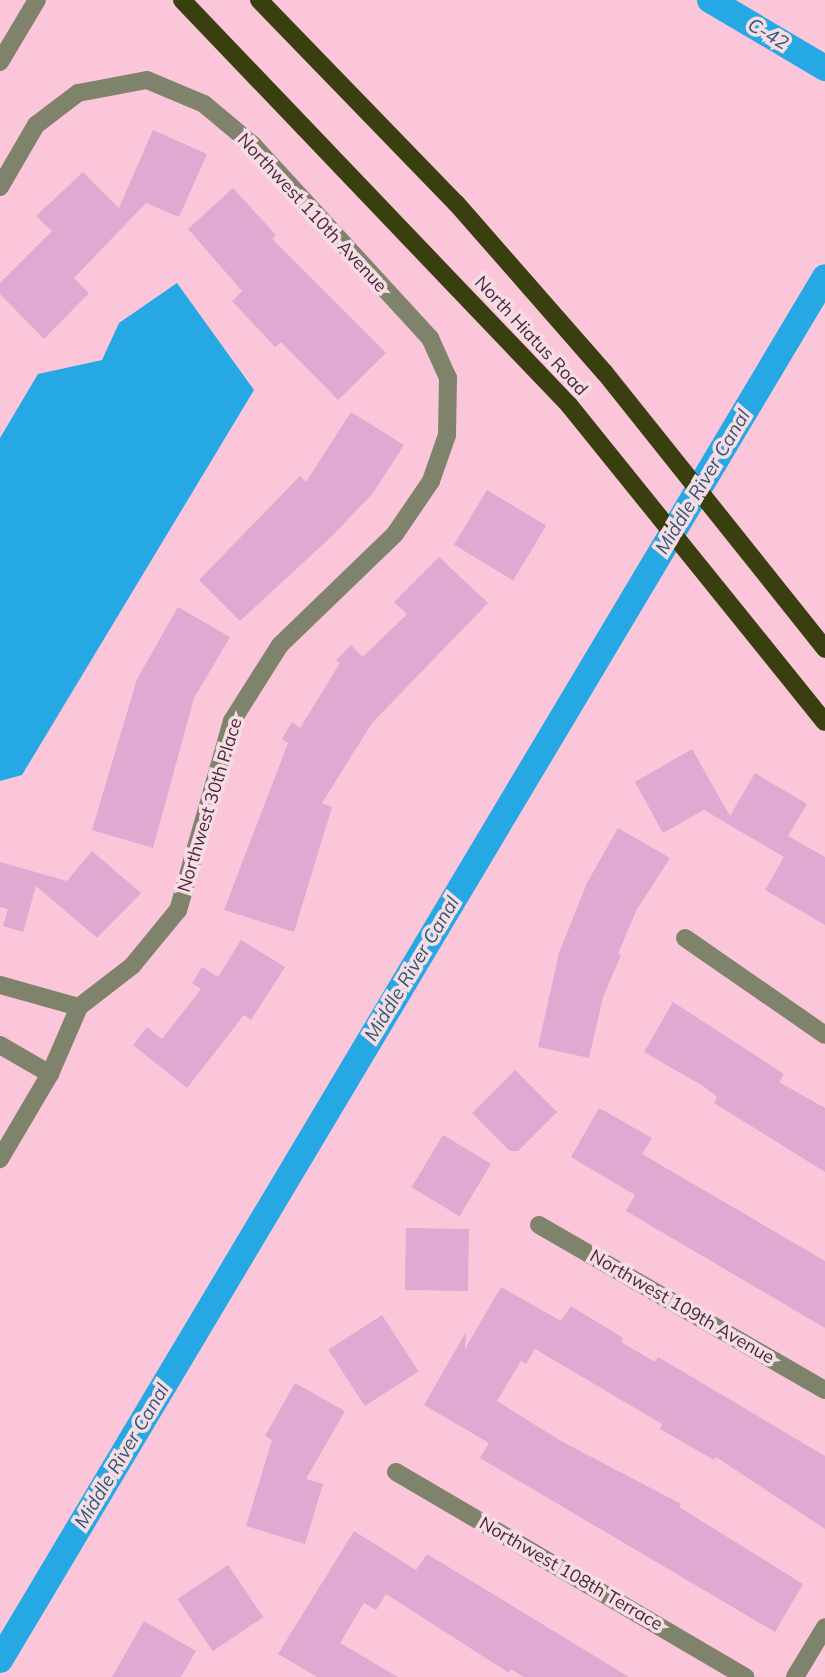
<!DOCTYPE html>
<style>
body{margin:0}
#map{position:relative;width:825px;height:1677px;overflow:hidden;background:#fbc6d9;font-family:Mulish,sans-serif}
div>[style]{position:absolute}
.water>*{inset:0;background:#26a8e4}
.canal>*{height:26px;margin:-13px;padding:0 13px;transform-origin:13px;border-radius:13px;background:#26a8e4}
.building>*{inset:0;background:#deaad2;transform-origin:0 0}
.minor>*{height:18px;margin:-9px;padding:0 9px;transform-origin:9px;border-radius:9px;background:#7f836b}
.major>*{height:18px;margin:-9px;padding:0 9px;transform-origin:9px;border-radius:9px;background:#3a3f0f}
span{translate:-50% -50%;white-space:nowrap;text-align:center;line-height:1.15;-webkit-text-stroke:7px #f7dce5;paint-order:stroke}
.street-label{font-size:18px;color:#442b35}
.water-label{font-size:19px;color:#2b5a74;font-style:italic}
</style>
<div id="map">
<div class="water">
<i style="clip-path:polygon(177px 283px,254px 390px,22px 775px,0 781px,0 438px,38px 374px,102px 360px,119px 323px)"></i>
</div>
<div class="canal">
<i style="left:710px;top:0;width:134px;rotate:30.6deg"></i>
<i style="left:0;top:1660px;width:1610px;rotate:-59.18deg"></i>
</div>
<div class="building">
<i style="clip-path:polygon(153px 130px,207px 154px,179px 217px,146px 203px,74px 278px,89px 293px,44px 339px,0 294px,0 283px,52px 231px,36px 216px,83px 172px,119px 208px)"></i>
<i style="clip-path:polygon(233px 188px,276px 235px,272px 239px,386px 353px,338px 400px,281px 342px,275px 347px,232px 301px,242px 291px,188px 229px)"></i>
<i style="clip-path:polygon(351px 412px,404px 445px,373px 493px,332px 536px,240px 621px,199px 580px,300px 476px,306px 482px)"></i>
<i style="left:487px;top:490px;width:69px;height:64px;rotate:31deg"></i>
<i style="clip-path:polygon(439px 557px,488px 603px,372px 723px,322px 803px,332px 807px,294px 932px,224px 910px,288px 743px,282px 739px,292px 722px,300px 728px,340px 663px,336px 660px,351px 645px,363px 657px,407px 614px,394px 602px)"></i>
<i style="clip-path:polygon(178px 607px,230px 637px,194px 698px,153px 848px,92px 830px,137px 679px)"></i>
<i style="clip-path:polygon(692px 749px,730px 816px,755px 773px,807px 804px,788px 836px,825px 857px,825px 925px,765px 890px,784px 857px,704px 810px,663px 833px,635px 782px)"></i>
<i style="clip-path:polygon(618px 828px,670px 858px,636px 911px,618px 954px,621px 955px,603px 997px,589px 1058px,538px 1047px,559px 953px,587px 883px)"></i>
<i style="clip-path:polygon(92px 851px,141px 893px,97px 938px,36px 886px,23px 932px,3px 926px,8px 909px,0 907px,0 862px,67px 881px)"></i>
<i style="clip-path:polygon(241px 940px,285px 967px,251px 1020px,244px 1015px,187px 1088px,133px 1045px,147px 1027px,162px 1039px,201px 989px,192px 983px,202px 967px,218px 977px)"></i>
<i style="clip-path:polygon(673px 1002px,784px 1074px,779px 1082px,825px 1108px,825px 1172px,714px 1103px,717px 1097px,703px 1086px,644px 1052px)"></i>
<i style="clip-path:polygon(515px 1070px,557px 1112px,518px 1151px,510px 1151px,472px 1113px)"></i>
<i style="clip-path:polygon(599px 1108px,652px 1138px,642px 1154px,825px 1261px,825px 1328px,626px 1211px,635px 1195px,571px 1157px)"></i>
<i style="left:443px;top:1135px;width:56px;height:61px;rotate:31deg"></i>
<i style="left:406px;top:1228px;width:63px;height:62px;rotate:1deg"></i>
<i style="clip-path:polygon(501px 1287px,561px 1321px,571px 1306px,623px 1338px,621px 1342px,655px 1362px,658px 1357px,825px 1456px,825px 1529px,716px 1457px,714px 1460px,660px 1429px,662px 1424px,535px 1349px,526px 1364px,521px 1361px,497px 1401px,561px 1441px,681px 1504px,679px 1507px,803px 1584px,775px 1632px,480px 1458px,489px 1443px,424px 1405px,466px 1332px,465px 1349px)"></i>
<i style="left:382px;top:1315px;width:67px;height:64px;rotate:57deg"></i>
<i style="clip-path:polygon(295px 1383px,345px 1411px,306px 1479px,323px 1484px,305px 1544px,246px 1526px,272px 1440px,265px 1436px)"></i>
<i style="clip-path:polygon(354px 1531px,416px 1570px,427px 1554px,629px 1677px,524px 1677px,511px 1669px,509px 1673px,386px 1594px,376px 1610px,364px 1603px,340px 1643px,398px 1677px,317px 1677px,278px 1654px)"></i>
<i style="left:228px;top:1565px;width:63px;height:61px;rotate:56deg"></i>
<i style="clip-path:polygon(144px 1621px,196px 1651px,181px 1677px,112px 1677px)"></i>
</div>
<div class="minor">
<i style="left:0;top:62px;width:72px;rotate:-59.2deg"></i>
<i style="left:0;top:187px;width:72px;rotate:-59.9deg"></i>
<i style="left:36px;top:125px;width:53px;rotate:-37.3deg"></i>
<i style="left:78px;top:93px;width:70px;rotate:-10.7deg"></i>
<i style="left:147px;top:80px;width:62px;rotate:22.8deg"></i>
<i style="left:204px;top:104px;width:64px;rotate:39.9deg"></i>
<i style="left:253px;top:145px;width:262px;rotate:47.5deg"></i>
<i style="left:430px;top:338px;width:44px;rotate:65.8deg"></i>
<i style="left:448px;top:378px;width:57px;rotate:91deg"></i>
<i style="left:447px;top:435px;width:49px;rotate:109.2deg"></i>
<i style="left:431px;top:481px;width:64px;rotate:124.2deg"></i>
<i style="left:395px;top:534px;width:160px;rotate:136deg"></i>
<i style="left:280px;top:645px;width:90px;rotate:122.3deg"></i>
<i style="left:232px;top:721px;width:197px;rotate:105.9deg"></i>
<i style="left:178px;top:910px;width:72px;rotate:129.4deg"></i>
<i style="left:132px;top:966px;width:67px;rotate:142.3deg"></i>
<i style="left:79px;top:1007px;width:73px;rotate:113.4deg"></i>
<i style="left:50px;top:1074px;width:99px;rotate:120.5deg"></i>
<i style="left:685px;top:938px;width:170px;rotate:34.7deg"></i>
<i style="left:0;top:985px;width:82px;rotate:15.6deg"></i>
<i style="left:0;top:1045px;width:58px;rotate:30.1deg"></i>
<i style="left:539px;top:1225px;width:330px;rotate:30deg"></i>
<i style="left:396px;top:1472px;width:405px;rotate:30.4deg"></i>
<i style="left:795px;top:1677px;width:58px;rotate:-59deg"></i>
</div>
<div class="major">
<i style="left:182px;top:0;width:560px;rotate:46.3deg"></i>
<i style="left:569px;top:405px;width:407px;rotate:51.1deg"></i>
<i style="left:259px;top:0;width:283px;rotate:45.9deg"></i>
<i style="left:456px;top:203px;width:226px;rotate:48.8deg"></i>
<i style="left:605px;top:373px;width:353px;rotate:51.4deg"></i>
</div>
<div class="street-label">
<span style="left:312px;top:213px;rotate:47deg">Northwest 110th Avenue</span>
<span style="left:531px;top:336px;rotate:47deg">North Hiatus Road</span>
<span style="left:210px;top:805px;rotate:-73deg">Northwest 30th Place</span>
<span style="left:682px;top:1307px;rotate:30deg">Northwest 109th Avenue</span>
<span style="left:571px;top:1574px;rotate:30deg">Northwest 108th Terrace</span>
</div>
<div class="water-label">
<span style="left:768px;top:34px;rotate:30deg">C-42</span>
<span style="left:703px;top:482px;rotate:-59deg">Middle River Canal</span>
<span style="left:412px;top:969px;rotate:-59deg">Middle River Canal</span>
<span style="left:122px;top:1456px;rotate:-59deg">Middle River Canal</span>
</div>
</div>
